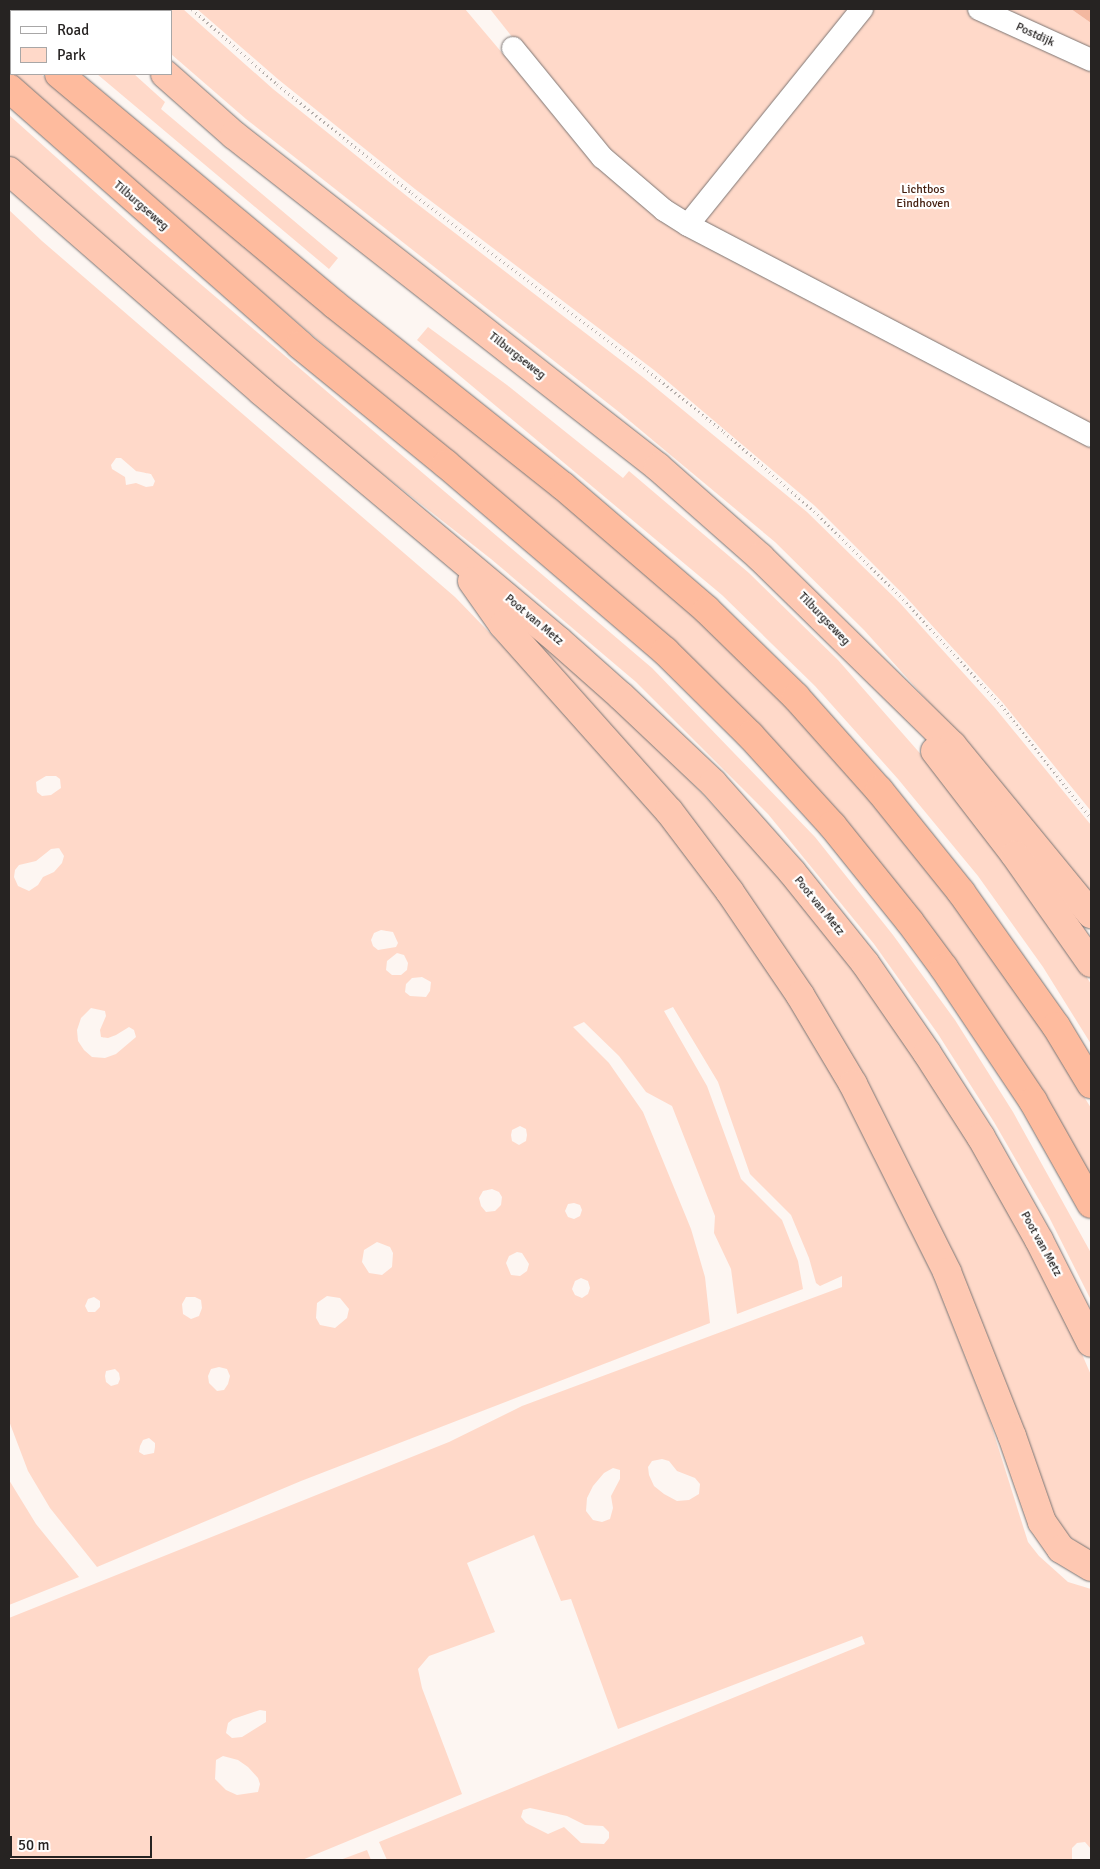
<!DOCTYPE html>
<style>
body{margin:0}
#map{position:relative;width:1100px;height:1869px;overflow:hidden;background:#fdf6f2;font-family:Signika,sans-serif}
div>[style]{position:absolute}
.green>*{inset:0;background:#ffd9c9;transform-origin:0 0}
.water>*{inset:0;background:#f3b8a0}
.path>*{height:3px;margin-top:-1.5px;transform-origin:0;background:repeating-linear-gradient(90deg,#b5afac 0 1px,transparent 0 5px)}
.roads{filter:drop-shadow(0 0 1px #7c7573) drop-shadow(0 0 1px #7c7573)}
.minor>*{height:22px;margin:-11px;padding:0 11px;transform-origin:11px;border-radius:11px;background:#fff}
.trunk>*{height:28px;margin:-14px;padding:0 14px;transform-origin:14px;border-radius:14px;background:#fec8b2}
.motorway>*{height:28px;margin:-14px;padding:0 14px;transform-origin:14px;border-radius:14px;background:#febb9e}
span{translate:-50% -50%;white-space:nowrap;text-align:center;line-height:1.15;-webkit-text-stroke:4.5px #fff;paint-order:stroke}
.street-label{font-size:12px;color:#262322}
.park-label{font-size:12px;color:#462010}
.frame{position:absolute;inset:0;border:10px solid #262322;pointer-events:none}
.legend{position:absolute;left:10px;top:10px;width:162px;height:65px;box-sizing:border-box;background:#fff;border:1px solid #a8a7a7;margin:0;padding:6px 9px;list-style:none;font-size:15px;color:#262322}
.legend li{display:flex;align-items:center;gap:10px;height:25px}
.legend b{width:25px;border:1px solid #a8a7a7}
.scale{position:absolute;left:10px;top:1836px;width:142px;height:22px;box-sizing:border-box;border:2px solid #262322;border-top:0;padding-left:6px;font-size:15px;line-height:18px;white-space:nowrap;color:#262322;-webkit-text-stroke:4px #fff;paint-order:stroke}
</style>
<div id="map">
<div class="green">
<i style="left:24px;top:9px;width:37px;height:3px"></i>
<i style="clip-path:polygon(120px 9px,183px 9px,273px 89px,408px 197px,644px 378px,807px 512px,899px 602px,995px 708px,1091px 825px,1091px 899px,961px 738px,864px 630px,775px 542px,619px 412px,246px 119px,171px 54px,171px 11px,123px 11px)"></i>
<i style="clip-path:polygon(197px 9px,465px 9px,531px 87px,689px 229px,859px 9px,1071px 9px,1091px 23px,1091px 811px,1003px 703px,905px 596px,815px 506px,654px 370px,415px 189px,279px 80px)"></i>
<i style="clip-path:polygon(490px 9px,858px 9px,685px 213px,601px 149px)"></i>
<i style="clip-path:polygon(14px 74px,41px 74px,182px 194px,556px 496px,697px 619px,786px 706px,869px 798px,949px 897px,1015px 986px,1091px 1108px,1091px 1180px,921px 915px,454px 456px,166px 210px)"></i>
<i style="clip-path:polygon(97px 74px,134px 74px,165px 102px,161px 109px,338px 258px,329px 269px)"></i>
<i style="clip-path:polygon(9px 115px,143px 235px,652px 668px,815px 837px,893px 935px,955px 1020px,1013px 1112px,1091px 1253px,1091px 1300px,1049px 1217px,994px 1122px,938px 1034px,874px 944px,768px 814px,636px 682px,491px 559px,268px 384px,9px 157px)"></i>
<i style="clip-path:polygon(evenodd,9px 210px,42px 241px,455px 597px,610px 757px,720px 898px,790px 1002px,844px 1091px,934px 1278px,988px 1415px,1028px 1542px,1039px 1556px,1068px 1582px,1091px 1589px,1091px 1849px,1085px 1842px,1077px 1843px,1072px 1848px,1072px 1860px,387px 1860px,379px 1842px,865px 1644px,862px 1636px,618px 1729px,571px 1599px,561px 1601px,534px 1535px,467px 1563px,495px 1632px,429px 1656px,418px 1669px,422px 1688px,462px 1794px,302px 1860px,9px 1860px,9px 1618px,449px 1442px,522px 1406px,842px 1287px,842px 1276px,820px 1286px,816px 1283px,809px 1258px,791px 1215px,750px 1174px,718px 1082px,673px 1007px,664px 1011px,707px 1086px,741px 1179px,782px 1220px,798px 1261px,803px 1289px,737px 1314px,731px 1269px,714px 1233px,715px 1216px,672px 1106px,646px 1092px,619px 1056px,584px 1022px,573px 1027px,609px 1063px,643px 1112px,691px 1229px,705px 1277px,710px 1323px,301px 1481px,97px 1567px,50px 1508px,28px 1471px,9px 1421px,9px 210px,116px 458px,121px 458px,136px 471px,151px 474px,155px 481px,153px 486px,146px 487px,136px 483px,126px 485px,125px 477px,112px 469px,111px 465px,116px 458px,9px 210px,46px 776px,56px 776px,60px 779px,61px 788px,51px 795px,42px 796px,37px 792px,36px 782px,46px 776px,9px 210px,59px 848px,64px 856px,62px 863px,54px 872px,43px 877px,38px 885px,29px 891px,18px 886px,14px 877px,15px 870px,19px 865px,36px 861px,51px 849px,59px 848px,9px 210px,381px 930px,393px 932px,398px 943px,396px 947px,378px 950px,373px 946px,371px 940px,374px 933px,381px 930px,9px 210px,397px 953px,404px 955px,408px 963px,407px 970px,401px 975px,392px 975px,386px 970px,387px 961px,397px 953px,9px 210px,422px 977px,431px 982px,430px 991px,426px 997px,410px 996px,405px 992px,406px 984px,412px 978px,422px 977px,9px 210px,91px 1008px,105px 1011px,106px 1016px,100px 1030px,101px 1037px,108px 1038px,116px 1035px,129px 1027px,134px 1030px,136px 1037px,116px 1054px,105px 1058px,92px 1057px,84px 1050px,78px 1041px,77px 1030px,81px 1018px,91px 1008px,9px 210px,520px 1126px,526px 1129px,527px 1135px,526px 1141px,519px 1145px,512px 1141px,511px 1135px,512px 1130px,520px 1126px,9px 210px,492px 1189px,499px 1192px,502px 1197px,501px 1205px,495px 1211px,486px 1212px,481px 1206px,479px 1198px,483px 1191px,492px 1189px,9px 210px,574px 1203px,580px 1205px,582px 1210px,580px 1216px,574px 1219px,568px 1217px,565px 1211px,568px 1204px,574px 1203px,9px 210px,377px 1242px,390px 1247px,393px 1253px,392px 1267px,382px 1275px,369px 1273px,362px 1262px,364px 1250px,377px 1242px,9px 210px,517px 1252px,522px 1253px,529px 1264px,527px 1271px,520px 1276px,511px 1275px,506px 1263px,509px 1256px,517px 1252px,9px 210px,581px 1278px,588px 1281px,590px 1288px,588px 1294px,582px 1298px,575px 1295px,572px 1289px,575px 1281px,581px 1278px,9px 210px,327px 1296px,340px 1298px,349px 1309px,347px 1318px,335px 1328px,320px 1325px,316px 1318px,317px 1303px,327px 1296px,9px 210px,94px 1297px,100px 1301px,100px 1307px,95px 1312px,88px 1312px,85px 1306px,88px 1299px,94px 1297px,9px 210px,186px 1297px,195px 1297px,201px 1300px,202px 1308px,199px 1316px,191px 1319px,183px 1314px,182px 1304px,186px 1297px,9px 210px,219px 1367px,227px 1369px,230px 1376px,228px 1384px,224px 1390px,217px 1391px,209px 1383px,208px 1376px,211px 1369px,219px 1367px,9px 210px,115px 1369px,119px 1373px,120px 1379px,118px 1384px,111px 1386px,106px 1382px,105px 1376px,106px 1371px,115px 1369px,9px 210px,149px 1438px,155px 1443px,155px 1447px,154px 1453px,144px 1455px,139px 1452px,140px 1446px,143px 1440px,149px 1438px,9px 210px,662px 1459px,669px 1461px,677px 1471px,695px 1478px,700px 1484px,699px 1494px,689px 1500px,677px 1501px,664px 1494px,654px 1486px,649px 1475px,648px 1467px,652px 1461px,662px 1459px,9px 210px,613px 1468px,620px 1470px,620px 1479px,611px 1496px,613px 1508px,610px 1519px,602px 1522px,593px 1520px,586px 1511px,587px 1498px,593px 1486px,604px 1473px,613px 1468px,9px 210px,260px 1710px,266px 1711px,266px 1722px,242px 1737px,232px 1738px,226px 1733px,228px 1723px,233px 1719px,260px 1710px,9px 210px,223px 1756px,238px 1760px,248px 1767px,258px 1778px,260px 1784px,258px 1792px,237px 1795px,226px 1790px,215px 1779px,216px 1760px,223px 1756px,9px 210px,530px 1808px,567px 1816px,585px 1825px,603px 1826px,609px 1832px,609px 1838px,604px 1844px,581px 1843px,564px 1827px,548px 1834px,526px 1823px,521px 1817px,523px 1810px,530px 1808px)"></i>
<i style="clip-path:polygon(428px 327px,507px 385px,623px 478px,629px 471px,749px 573px,838px 660px,925px 759px,1005px 860px,1070px 951px,1091px 984px,1091px 1044px,1043px 967px,978px 876px,898px 779px,815px 686px,722px 595px,417px 340px)"></i>
<i style="clip-path:polygon(470px 579px,613px 706px,695px 786px,766px 862px,848px 962px,911px 1051px,968px 1138px,1066px 1317px,1091px 1375px,1091px 1553px,1060px 1529px,953px 1265px,627px 745px,603px 716px)"></i>
<i style="clip-path:polygon(9px 1480px,36px 1524px,79px 1577px,9px 1605px)"></i>
<i style="clip-path:polygon(367px 1850px,371px 1860px,340px 1860px)"></i>
</div>
<div class="water">
<i style="clip-path:polygon(1071px 9px,1091px 9px,1091px 23px)"></i>
</div>
<div class="path">
<i style="left:192px;top:9px;width:113px;rotate:41.4deg"></i>
<i style="left:277px;top:84px;width:174px;rotate:38.9deg"></i>
<i style="left:412px;top:193px;width:285px;rotate:36.9deg"></i>
<i style="left:640px;top:364px;width:108px;rotate:39deg"></i>
<i style="left:724px;top:432px;width:120px;rotate:41.3deg"></i>
<i style="left:814px;top:511px;width:125px;rotate:44.7deg"></i>
<i style="left:903px;top:599px;width:144px;rotate:47.2deg"></i>
<i style="left:1001px;top:705px;width:144px;rotate:51.5deg"></i>
</div>
<div class="roads">
<div class="minor">
<i style="left:862px;top:9px;width:277px;rotate:128.9deg"></i>
<i style="left:688px;top:225px;width:455px;rotate:27.6deg"></i>
<i style="left:979px;top:9px;width:123px;rotate:24.5deg"></i>
<i style="left:513px;top:48px;width:141px;rotate:50.8deg"></i>
<i style="left:602px;top:157px;width:82px;rotate:40.5deg"></i>
<i style="left:664px;top:210px;width:28px;rotate:32deg"></i>
</div>
<div class="trunk">
<i style="left:92px;top:9px;width:4px;rotate:34deg"></i>
<i style="left:165px;top:74px;width:92px;rotate:41.5deg"></i>
<i style="left:234px;top:135px;width:539px;rotate:38.06deg"></i>
<i style="left:658px;top:467px;width:136px;rotate:41.4deg"></i>
<i style="left:760px;top:557px;width:269px;rotate:44.4deg"></i>
<i style="left:952px;top:745px;width:219px;rotate:50.6deg"></i>
<i style="left:9px;top:171px;width:335px;rotate:41.1deg"></i>
<i style="left:261px;top:391px;width:389px;rotate:40deg"></i>
<i style="left:559px;top:641px;width:83px;rotate:41.6deg"></i>
<i style="left:621px;top:696px;width:127px;rotate:43.4deg"></i>
<i style="left:713px;top:783px;width:119px;rotate:48.4deg"></i>
<i style="left:792px;top:872px;width:117px;rotate:51.3deg"></i>
<i style="left:865px;top:963px;width:109px;rotate:55.4deg"></i>
<i style="left:927px;top:1053px;width:100px;rotate:57.3deg"></i>
<i style="left:981px;top:1137px;width:118px;rotate:60.6deg"></i>
<i style="left:1039px;top:1240px;width:115px;rotate:63.2deg"></i>
<i style="left:472px;top:581px;width:54px;rotate:54.8deg"></i>
<i style="left:503px;top:625px;width:249px;rotate:48.3deg"></i>
<i style="left:669px;top:811px;width:101px;rotate:53deg"></i>
<i style="left:730px;top:892px;width:125px;rotate:55.8deg"></i>
<i style="left:800px;top:995px;width:104px;rotate:59.2deg"></i>
<i style="left:853px;top:1084px;width:210px;rotate:63.4deg"></i>
<i style="left:947px;top:1272px;width:176px;rotate:68.4deg"></i>
<i style="left:1012px;top:1436px;width:91px;rotate:70.8deg"></i>
<i style="left:1042px;top:1522px;width:33px;rotate:55deg"></i>
<i style="left:1061px;top:1549px;width:35px;rotate:31deg"></i>
<i style="left:935px;top:751px;width:131px;rotate:52.4deg"></i>
<i style="left:1015px;top:855px;width:132px;rotate:54.9deg"></i>
</div>
<div class="motorway">
<i style="left:9px;top:27px;width:4px;rotate:56deg"></i>
<i style="left:59px;top:74px;width:359px;rotate:39.9deg"></i>
<i style="left:334px;top:304px;width:293px;rotate:38.5deg"></i>
<i style="left:563px;top:486px;width:190px;rotate:40.7deg"></i>
<i style="left:707px;top:610px;width:124px;rotate:44.3deg"></i>
<i style="left:796px;top:697px;width:125px;rotate:48.3deg"></i>
<i style="left:879px;top:790px;width:131px;rotate:51.2deg"></i>
<i style="left:961px;top:892px;width:164px;rotate:54.7deg"></i>
<i style="left:1056px;top:1026px;width:68px;rotate:58.9deg"></i>
<i style="left:9px;top:88px;width:388px;rotate:41.4deg"></i>
<i style="left:300px;top:345px;width:188px;rotate:39.2deg"></i>
<i style="left:446px;top:464px;width:288px;rotate:40.5deg"></i>
<i style="left:665px;top:651px;width:120px;rotate:44.7deg"></i>
<i style="left:750px;top:735px;width:122px;rotate:47.7deg"></i>
<i style="left:832px;top:825px;width:124px;rotate:51.2deg"></i>
<i style="left:910px;top:922px;width:57px;rotate:53.5deg"></i>
<i style="left:944px;top:968px;width:160px;rotate:56.2deg"></i>
<i style="left:1033px;top:1101px;width:118px;rotate:60.6deg"></i>
</div>
</div>
<div class="street-label">
<span style="left:1035px;top:35px;rotate:25deg">Postdijk</span>
<span style="left:141px;top:206px;rotate:41deg">Tilburgseweg</span>
<span style="left:517px;top:356px;rotate:38deg">Tilburgseweg</span>
<span style="left:824px;top:619px;rotate:46deg">Tilburgseweg</span>
<span style="left:534px;top:620px;rotate:40deg">Poot van Metz</span>
<span style="left:819px;top:906px;rotate:51deg">Poot van Metz</span>
<span style="left:1041px;top:1244px;rotate:61deg">Poot van Metz</span>
</div>
<div class="park-label">
<span style="left:923px;top:197px">Lichtbos<br>Eindhoven</span>
</div>
<div class="frame"></div>
<ul class="legend">
<li><b style="height:6px;background:#fff"></b>Road</li>
<li><b style="height:14px;background:#ffd9c9"></b>Park</li>
</ul>
<div class="scale">50 m</div>
</div>
